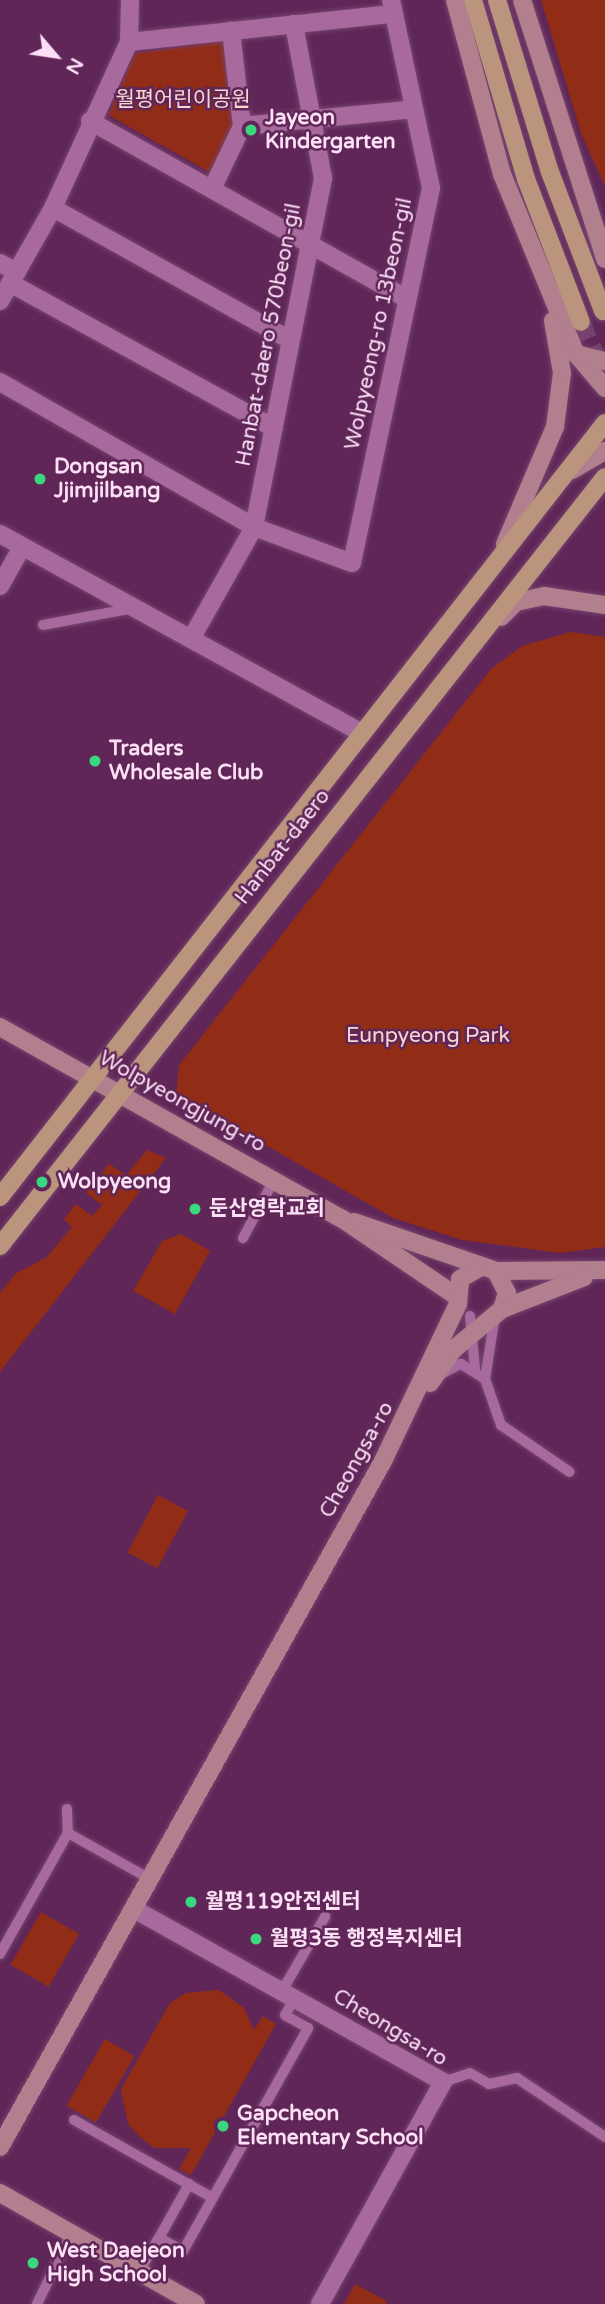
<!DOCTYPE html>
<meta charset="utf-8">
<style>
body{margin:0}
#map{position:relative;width:605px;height:2304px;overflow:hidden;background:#5f2657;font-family:"Varela Round","Noto Sans KR",sans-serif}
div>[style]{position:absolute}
.green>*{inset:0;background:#912c17;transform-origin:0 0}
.primary-tunnel>*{height:18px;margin-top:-9px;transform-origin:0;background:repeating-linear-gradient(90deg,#77426f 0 18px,transparent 0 27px)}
.roads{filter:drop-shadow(0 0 2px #76456f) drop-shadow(0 0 2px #76456f)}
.lane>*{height:10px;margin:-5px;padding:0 5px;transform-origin:5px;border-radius:5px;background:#a86a9d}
.street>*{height:18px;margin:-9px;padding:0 9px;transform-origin:9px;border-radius:9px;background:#a86a9d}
.secondary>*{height:18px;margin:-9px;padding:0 9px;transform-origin:9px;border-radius:9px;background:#b17f8d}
.primary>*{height:18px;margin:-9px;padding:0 9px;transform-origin:9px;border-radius:9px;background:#ba947d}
.dots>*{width:19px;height:19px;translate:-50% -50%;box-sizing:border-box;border:4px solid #5f2657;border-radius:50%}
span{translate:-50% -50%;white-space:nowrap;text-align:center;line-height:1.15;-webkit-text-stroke:5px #5f2657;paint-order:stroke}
.park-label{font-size:21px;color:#f7d6ce}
.poi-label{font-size:21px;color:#fce0f6;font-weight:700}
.left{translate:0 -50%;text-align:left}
.street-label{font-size:21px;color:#fce0f6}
.north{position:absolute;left:21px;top:21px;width:70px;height:70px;-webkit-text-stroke:5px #5f2657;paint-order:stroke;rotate:119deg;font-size:19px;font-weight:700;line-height:28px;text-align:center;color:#fce0f6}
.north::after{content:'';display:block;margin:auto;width:24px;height:32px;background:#fce0f6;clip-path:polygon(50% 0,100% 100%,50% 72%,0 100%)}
</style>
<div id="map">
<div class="green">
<i style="clip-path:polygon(541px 0,605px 0,605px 186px,582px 136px)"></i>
<i style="clip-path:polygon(227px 41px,236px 116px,211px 173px,108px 115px,135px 53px)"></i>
<i style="clip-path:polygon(571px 632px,605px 637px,605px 1247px,560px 1253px,462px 1240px,393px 1218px,176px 1094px,179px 1065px,491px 669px,522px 646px)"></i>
<i style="clip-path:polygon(147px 1150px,166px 1158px,0 1372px,0 1293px,15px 1274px,47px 1257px,72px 1227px,64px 1219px,76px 1204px,92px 1216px,102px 1205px,86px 1193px,109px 1164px,126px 1175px)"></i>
<i style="clip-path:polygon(181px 1234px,210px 1251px,175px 1314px,133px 1291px,162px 1241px)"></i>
<i style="left:158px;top:1495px;width:34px;height:65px;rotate:28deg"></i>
<i style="left:41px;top:1912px;width:44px;height:61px;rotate:30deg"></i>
<i style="clip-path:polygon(219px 1990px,244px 2008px,254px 2030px,263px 2016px,276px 2024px,191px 2175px,179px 2169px,191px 2148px,154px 2148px,141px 2138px,128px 2124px,121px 2089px,170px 2003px,186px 1993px)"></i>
<i style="left:105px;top:2039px;width:34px;height:77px;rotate:30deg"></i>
<i style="clip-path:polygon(355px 2284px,387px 2301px,385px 2304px,344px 2304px)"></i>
</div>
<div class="primary-tunnel">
<i style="left:581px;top:322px;width:60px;rotate:66.4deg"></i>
</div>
<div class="roads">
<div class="lane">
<i style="left:43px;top:625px;width:93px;rotate:-10.6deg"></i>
<i style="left:243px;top:1238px;width:66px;rotate:-61.9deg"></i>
<i style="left:495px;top:1315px;width:65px;rotate:98.9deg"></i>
<i style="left:485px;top:1379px;width:49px;rotate:70.8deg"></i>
<i style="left:501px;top:1425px;width:83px;rotate:34.3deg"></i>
<i style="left:470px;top:1316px;width:53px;rotate:84.6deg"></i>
<i style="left:439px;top:1375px;width:25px;rotate:-27deg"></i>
<i style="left:461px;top:1364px;width:28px;rotate:32deg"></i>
<i style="left:67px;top:1809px;width:24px;rotate:88deg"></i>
<i style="left:68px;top:1833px;width:94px;rotate:29.3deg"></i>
<i style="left:0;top:1954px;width:139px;rotate:-60.7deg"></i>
<i style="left:282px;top:1991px;width:86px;rotate:-59.8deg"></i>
<i style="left:443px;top:2082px;width:28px;rotate:-18deg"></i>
<i style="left:470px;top:2073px;width:22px;rotate:30deg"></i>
<i style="left:489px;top:2084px;width:29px;rotate:-12deg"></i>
<i style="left:517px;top:2078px;width:106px;rotate:33.8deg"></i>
<i style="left:74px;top:2120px;width:159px;rotate:29.3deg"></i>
<i style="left:159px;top:2238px;width:62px;rotate:-60.9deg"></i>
<i style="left:139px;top:2272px;width:39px;rotate:-60deg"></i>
<i style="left:159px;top:2238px;width:27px;rotate:28deg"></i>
<i style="left:183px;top:2251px;width:256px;rotate:-60.7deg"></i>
<i style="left:308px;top:2028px;width:26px;rotate:-151deg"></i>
<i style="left:285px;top:2015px;width:20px;rotate:-60deg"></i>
<i style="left:37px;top:2304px;width:78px;rotate:-64.1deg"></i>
</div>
<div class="street">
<i style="left:129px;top:42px;width:265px;rotate:-6.1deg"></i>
<i style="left:90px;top:121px;width:364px;rotate:29.3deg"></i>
<i style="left:242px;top:126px;width:173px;rotate:-5.6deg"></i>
<i style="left:212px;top:189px;width:70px;rotate:-64.5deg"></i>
<i style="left:242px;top:126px;width:96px;rotate:-96.6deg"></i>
<i style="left:53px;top:208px;width:271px;rotate:29.1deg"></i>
<i style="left:0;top:263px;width:19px;rotate:28deg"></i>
<i style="left:10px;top:283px;width:301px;rotate:28.8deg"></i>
<i style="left:0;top:301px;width:107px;rotate:-60.3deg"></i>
<i style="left:53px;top:208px;width:183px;rotate:-65.4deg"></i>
<i style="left:129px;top:42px;width:42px;rotate:-88.6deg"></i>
<i style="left:0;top:382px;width:292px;rotate:29.7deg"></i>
<i style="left:254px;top:527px;width:104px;rotate:20.2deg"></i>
<i style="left:352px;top:563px;width:383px;rotate:-78.1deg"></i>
<i style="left:431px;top:188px;width:192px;rotate:-102deg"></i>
<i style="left:0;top:534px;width:411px;rotate:28.8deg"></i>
<i style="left:0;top:586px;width:45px;rotate:-60.6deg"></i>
<i style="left:191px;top:639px;width:129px;rotate:-60.6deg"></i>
<i style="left:254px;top:527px;width:356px;rotate:-78.8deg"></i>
<i style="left:323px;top:178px;width:157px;rotate:-100.7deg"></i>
<i style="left:134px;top:1909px;width:354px;rotate:29.2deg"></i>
<i style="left:443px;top:2082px;width:254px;rotate:119deg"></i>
</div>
<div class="secondary">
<i style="left:455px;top:0;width:180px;rotate:74.9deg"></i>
<i style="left:502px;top:174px;width:195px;rotate:67.7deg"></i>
<i style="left:576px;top:354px;width:45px;rotate:49.5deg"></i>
<i style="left:522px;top:0;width:272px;rotate:72.2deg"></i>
<i style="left:576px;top:354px;width:30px;rotate:14deg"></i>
<i style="left:572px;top:470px;width:38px;rotate:-30deg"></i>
<i style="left:505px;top:544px;width:127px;rotate:-66.9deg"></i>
<i style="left:555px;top:427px;width:54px;rotate:-82.6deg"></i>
<i style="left:562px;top:373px;width:53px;rotate:-99.8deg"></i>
<i style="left:501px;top:617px;width:21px;rotate:-45deg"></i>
<i style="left:516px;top:602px;width:29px;rotate:-12deg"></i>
<i style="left:544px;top:596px;width:62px;rotate:8.4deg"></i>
<i style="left:0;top:1027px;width:391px;rotate:29.3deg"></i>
<i style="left:341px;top:1218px;width:139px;rotate:34.1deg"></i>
<i style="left:354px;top:1222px;width:150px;rotate:19deg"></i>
<i style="left:496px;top:1271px;width:109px;rotate:-0.5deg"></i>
<i style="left:458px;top:1304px;width:25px;rotate:-85deg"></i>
<i style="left:460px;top:1279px;width:24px;rotate:-30deg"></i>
<i style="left:502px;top:1309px;width:88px;rotate:-21.3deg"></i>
<i style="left:430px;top:1383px;width:42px;rotate:-54.8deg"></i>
<i style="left:454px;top:1349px;width:62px;rotate:-39.8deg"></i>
<i style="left:502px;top:1309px;width:17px;rotate:-73deg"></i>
<i style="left:507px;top:1293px;width:25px;rotate:-117deg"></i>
<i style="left:0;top:2147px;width:786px;rotate:-60.82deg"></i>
<i style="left:383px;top:1461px;width:174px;rotate:-64.5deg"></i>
<i style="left:0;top:2193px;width:225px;rotate:29.5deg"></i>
</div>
<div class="primary">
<i style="left:473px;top:0;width:187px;rotate:73.5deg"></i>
<i style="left:526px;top:179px;width:153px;rotate:69deg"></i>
<i style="left:497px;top:0;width:180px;rotate:72.9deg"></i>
<i style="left:550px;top:172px;width:149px;rotate:69.1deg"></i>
<i style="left:0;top:1197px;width:982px;rotate:-51.99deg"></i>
<i style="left:0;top:1246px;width:978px;rotate:-51.81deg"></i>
</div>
</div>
<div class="dots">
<i style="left:251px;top:130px;background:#3ad77f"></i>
<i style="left:40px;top:479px;background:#3ad77f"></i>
<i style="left:95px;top:761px;background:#3ad77f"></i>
<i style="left:42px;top:1182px;background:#3ad77f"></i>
<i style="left:195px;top:1209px;background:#3ad77f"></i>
<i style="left:191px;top:1902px;background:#3ad77f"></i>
<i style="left:256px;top:1939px;background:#3ad77f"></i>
<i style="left:223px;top:2126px;background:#3ad77f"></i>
<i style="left:33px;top:2263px;background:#3ad77f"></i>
</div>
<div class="park-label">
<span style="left:183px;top:100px">월평어린이공원</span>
<span style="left:428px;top:1036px">Eunpyeong Park</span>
</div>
<div class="poi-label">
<span class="left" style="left:265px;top:130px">Jayeon<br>Kindergarten</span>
<span class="left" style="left:54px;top:479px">Dongsan<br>Jjimjilbang</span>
<span class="left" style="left:109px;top:761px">Traders<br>Wholesale Club</span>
<span class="left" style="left:58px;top:1182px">Wolpyeong</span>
<span class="left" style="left:209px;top:1209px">둔산영락교회</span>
<span class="left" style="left:205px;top:1902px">월평119안전센터</span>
<span class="left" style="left:270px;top:1939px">월평3동 행정복지센터</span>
<span class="left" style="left:237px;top:2126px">Gapcheon<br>Elementary School</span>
<span class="left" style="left:47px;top:2263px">West Daejeon<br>High School</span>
</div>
<div class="street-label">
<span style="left:379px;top:324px;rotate:-78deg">Wolpyeong-ro 13beon-gil</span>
<span style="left:269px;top:335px;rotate:-79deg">Hanbat-daero 570beon-gil</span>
<span style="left:283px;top:847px;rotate:-52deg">Hanbat-daero</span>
<span style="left:182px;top:1102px;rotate:29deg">Wolpyeongjung-ro</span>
<span style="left:357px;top:1460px;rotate:-61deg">Cheongsa-ro</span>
<span style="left:390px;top:2028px;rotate:31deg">Cheongsa-ro</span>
</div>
<div class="north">N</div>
</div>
